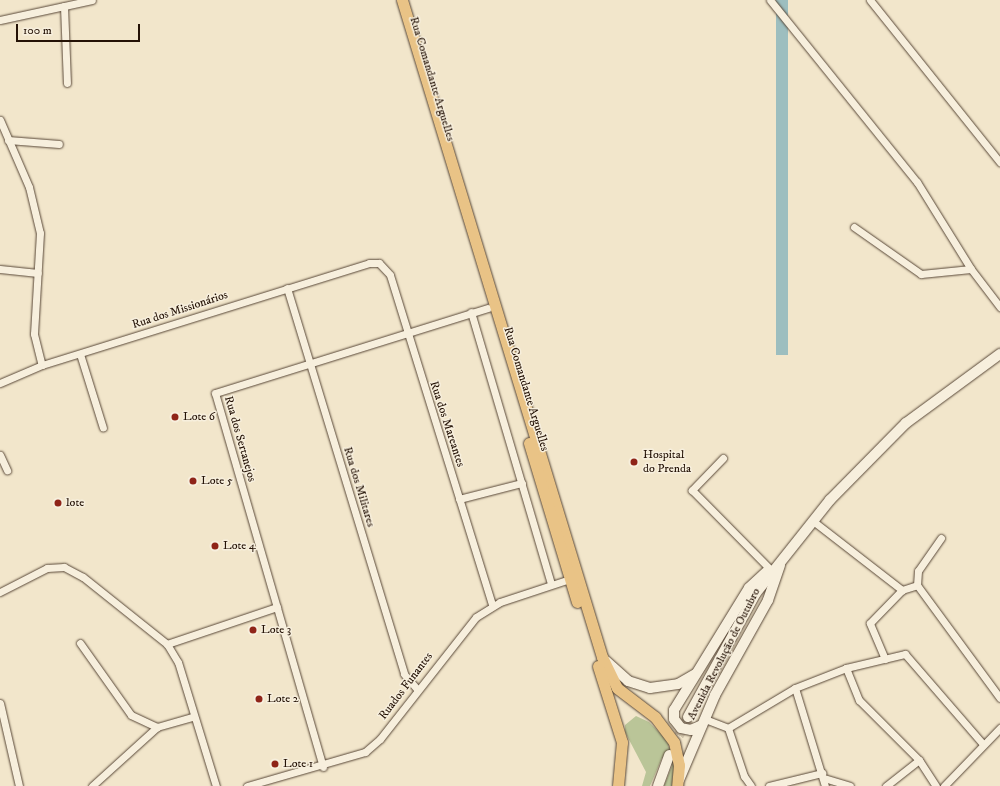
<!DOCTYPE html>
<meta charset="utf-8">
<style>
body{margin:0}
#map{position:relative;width:1000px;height:786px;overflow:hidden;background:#f2e6cb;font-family:"IM FELL DW Pica",serif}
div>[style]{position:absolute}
.green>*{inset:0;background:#bac598}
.water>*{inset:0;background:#9dbebf;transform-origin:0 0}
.secondary-tunnel>*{height:10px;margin-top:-5px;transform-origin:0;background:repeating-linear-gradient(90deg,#d3c6ad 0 10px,transparent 0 15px)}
.roads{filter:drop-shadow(0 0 1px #584737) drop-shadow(0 0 1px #584737)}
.minor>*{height:7px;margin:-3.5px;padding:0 3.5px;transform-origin:3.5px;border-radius:3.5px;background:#f7efdd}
.secondary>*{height:10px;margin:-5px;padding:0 5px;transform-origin:5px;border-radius:5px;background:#f7efdd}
.primary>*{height:11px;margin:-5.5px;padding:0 5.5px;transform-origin:5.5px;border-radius:5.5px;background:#e9c386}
.dots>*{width:11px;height:11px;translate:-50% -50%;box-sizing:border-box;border:2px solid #f7efdd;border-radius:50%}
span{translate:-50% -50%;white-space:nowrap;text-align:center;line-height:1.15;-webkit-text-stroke:3px #f7efdd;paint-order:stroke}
.street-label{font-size:12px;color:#241206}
.poi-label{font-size:12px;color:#241206}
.left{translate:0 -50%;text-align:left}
.scale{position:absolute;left:16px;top:24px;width:124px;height:18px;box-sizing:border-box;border:2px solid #241206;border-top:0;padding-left:5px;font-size:12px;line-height:14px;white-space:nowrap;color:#241206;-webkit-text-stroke:3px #f7efdd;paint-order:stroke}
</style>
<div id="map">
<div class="green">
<i style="clip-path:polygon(636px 716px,649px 722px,667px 740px,675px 760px,673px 786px,664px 786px,673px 763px,662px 758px,650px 786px,642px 786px,646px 772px,625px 732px,625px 725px)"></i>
</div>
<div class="water">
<i style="left:776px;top:0;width:12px;height:355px"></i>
</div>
<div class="secondary-tunnel">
<i style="left:672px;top:749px;width:36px;rotate:-63deg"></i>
</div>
<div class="roads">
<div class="minor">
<i style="left:770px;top:0;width:234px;rotate:51.1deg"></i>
<i style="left:917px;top:182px;width:102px;rotate:58.2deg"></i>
<i style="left:971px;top:269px;width:48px;rotate:52.7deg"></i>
<i style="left:870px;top:0;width:208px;rotate:51.3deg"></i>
<i style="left:64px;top:6px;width:77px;rotate:87.8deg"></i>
<i style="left:0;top:20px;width:94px;rotate:-12.3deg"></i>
<i style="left:0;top:120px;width:73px;rotate:66.6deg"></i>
<i style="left:29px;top:187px;width:47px;rotate:76.6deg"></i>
<i style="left:40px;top:233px;width:101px;rotate:93.4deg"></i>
<i style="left:34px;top:334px;width:32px;rotate:76deg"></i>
<i style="left:8px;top:140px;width:51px;rotate:4.5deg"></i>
<i style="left:854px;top:227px;width:82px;rotate:35deg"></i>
<i style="left:921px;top:274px;width:50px;rotate:-5.7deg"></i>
<i style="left:0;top:269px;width:38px;rotate:6deg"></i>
<i style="left:287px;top:288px;width:403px;rotate:73.1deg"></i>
<i style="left:404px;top:674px;width:20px;rotate:49deg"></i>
<i style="left:471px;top:312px;width:283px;rotate:73.6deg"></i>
<i style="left:80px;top:354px;width:77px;rotate:72.7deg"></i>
<i style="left:0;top:383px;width:46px;rotate:-23.2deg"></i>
<i style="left:42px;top:365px;width:343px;rotate:-17.3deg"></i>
<i style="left:369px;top:263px;width:10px"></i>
<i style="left:379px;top:263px;width:16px;rotate:47deg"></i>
<i style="left:390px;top:275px;width:345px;rotate:72.8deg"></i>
<i style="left:0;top:455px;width:17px;rotate:65deg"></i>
<i style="left:723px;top:458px;width:45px;rotate:134.1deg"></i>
<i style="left:692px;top:490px;width:111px;rotate:45.4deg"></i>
<i style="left:459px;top:499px;width:65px;rotate:-14.3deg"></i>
<i style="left:813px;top:521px;width:113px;rotate:37.8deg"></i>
<i style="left:941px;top:538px;width:40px;rotate:124.9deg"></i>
<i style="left:918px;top:571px;width:14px;rotate:94deg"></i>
<i style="left:917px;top:585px;width:140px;rotate:53.7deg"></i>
<i style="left:0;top:592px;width:53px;rotate:-27.1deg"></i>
<i style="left:47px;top:568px;width:17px;rotate:-3deg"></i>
<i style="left:64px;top:567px;width:21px;rotate:28deg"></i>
<i style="left:83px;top:577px;width:107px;rotate:38.6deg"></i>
<i style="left:167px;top:644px;width:21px;rotate:59deg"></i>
<i style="left:178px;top:662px;width:130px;rotate:73deg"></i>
<i style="left:80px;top:643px;width:88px;rotate:54.7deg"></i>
<i style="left:131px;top:715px;width:29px;rotate:25deg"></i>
<i style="left:167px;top:644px;width:116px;rotate:-18.6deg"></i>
<i style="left:885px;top:659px;width:39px;rotate:-113deg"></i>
<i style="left:870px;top:623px;width:46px;rotate:-45.9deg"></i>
<i style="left:902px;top:590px;width:16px;rotate:-18deg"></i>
<i style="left:846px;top:668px;width:35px;rotate:68deg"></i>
<i style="left:859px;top:700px;width:85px;rotate:45deg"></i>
<i style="left:919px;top:760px;width:31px;rotate:57deg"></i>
<i style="left:795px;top:688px;width:102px;rotate:73deg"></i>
<i style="left:0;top:703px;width:85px;rotate:77.1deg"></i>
<i style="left:705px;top:719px;width:25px;rotate:21deg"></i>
<i style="left:728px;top:728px;width:78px;rotate:-30.8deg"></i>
<i style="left:795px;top:688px;width:55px;rotate:-21.4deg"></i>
<i style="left:846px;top:668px;width:61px;rotate:-13.3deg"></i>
<i style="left:905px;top:654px;width:118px;rotate:49.1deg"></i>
<i style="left:728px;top:728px;width:51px;rotate:71.6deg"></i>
<i style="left:744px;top:776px;width:12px;rotate:55deg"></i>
<i style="left:323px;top:767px;width:389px;rotate:-106.1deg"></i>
<i style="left:215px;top:393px;width:286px;rotate:-17.3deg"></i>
<i style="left:824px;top:778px;width:27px;rotate:17deg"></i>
<i style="left:92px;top:786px;width:88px;rotate:-42.2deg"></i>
<i style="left:157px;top:727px;width:36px;rotate:-16deg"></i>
<i style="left:247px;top:786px;width:123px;rotate:-16.1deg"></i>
<i style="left:365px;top:752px;width:20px;rotate:-41deg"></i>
<i style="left:380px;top:739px;width:155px;rotate:-51.8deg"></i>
<i style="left:476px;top:617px;width:28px;rotate:-32deg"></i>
<i style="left:500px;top:602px;width:74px;rotate:-18.2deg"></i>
<i style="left:769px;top:786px;width:55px;rotate:-13.8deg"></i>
<i style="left:886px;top:786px;width:42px;rotate:-38.2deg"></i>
<i style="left:944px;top:786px;width:81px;rotate:-46deg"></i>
</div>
<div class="secondary">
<i style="left:606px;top:661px;width:30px;rotate:42deg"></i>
<i style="left:628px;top:681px;width:23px;rotate:18deg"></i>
<i style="left:650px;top:688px;width:28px;rotate:-8deg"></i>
<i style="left:678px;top:684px;width:20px;rotate:-30deg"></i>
<i style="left:688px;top:717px;width:141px;rotate:-61.3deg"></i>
<i style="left:756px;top:593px;width:119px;rotate:-51.5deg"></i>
<i style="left:830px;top:500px;width:108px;rotate:-45.4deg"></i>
<i style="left:906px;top:423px;width:117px;rotate:-36.3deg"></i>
<i style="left:702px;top:725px;width:12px;rotate:156deg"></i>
<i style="left:691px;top:730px;width:10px;rotate:-169deg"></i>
<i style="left:681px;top:728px;width:11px;rotate:-128deg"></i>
<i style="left:674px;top:719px;width:9px;rotate:-90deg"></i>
<i style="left:674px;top:710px;width:143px;rotate:-58.4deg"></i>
<i style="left:749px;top:588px;width:23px;rotate:-43deg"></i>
<i style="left:679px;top:780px;width:92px;rotate:-67deg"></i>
<i style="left:715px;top:695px;width:109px;rotate:-60.8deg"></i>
<i style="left:768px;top:600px;width:37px;rotate:-71deg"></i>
<i style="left:658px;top:786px;width:33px;rotate:-70deg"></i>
</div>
<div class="primary">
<i style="left:402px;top:0;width:687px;rotate:73.07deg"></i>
<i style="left:602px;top:657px;width:34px;rotate:64deg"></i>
<i style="left:617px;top:688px;width:48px;rotate:37.3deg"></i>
<i style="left:655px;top:717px;width:31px;rotate:53deg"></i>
<i style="left:674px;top:742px;width:24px;rotate:78deg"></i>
<i style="left:679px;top:765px;width:21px;rotate:95deg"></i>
<i style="left:529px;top:443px;width:166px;rotate:73.2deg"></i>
<i style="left:598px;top:666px;width:80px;rotate:72.5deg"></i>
<i style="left:622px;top:742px;width:44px;rotate:95.2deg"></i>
</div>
</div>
<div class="dots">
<i style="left:175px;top:417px;background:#8f2418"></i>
<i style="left:634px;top:462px;background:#8f2418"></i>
<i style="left:193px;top:481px;background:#8f2418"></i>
<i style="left:58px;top:503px;background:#8f2418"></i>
<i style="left:215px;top:546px;background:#8f2418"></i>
<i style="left:253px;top:630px;background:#8f2418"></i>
<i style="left:259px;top:699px;background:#8f2418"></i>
<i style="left:275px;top:764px;background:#8f2418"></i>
</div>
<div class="street-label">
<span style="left:432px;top:79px;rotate:73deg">Rua Comandante Arguelles</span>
<span style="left:180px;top:310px;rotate:-18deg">Rua dos Missionários</span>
<span style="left:526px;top:389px;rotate:73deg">Rua Comandante Arguelles</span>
<span style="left:447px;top:424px;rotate:72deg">Rua dos Mareantes</span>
<span style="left:240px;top:439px;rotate:74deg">Rua dos Sertanejos</span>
<span style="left:359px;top:487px;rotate:73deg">Rua dos Militares</span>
<span style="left:724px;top:654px;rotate:-63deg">Avenida Revolução de Outubro</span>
<span style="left:406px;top:686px;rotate:-53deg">Ruados Funantes</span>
</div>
<div class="poi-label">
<span class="left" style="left:183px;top:417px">Lote 6</span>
<span class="left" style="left:643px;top:462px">Hospital<br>do Prenda</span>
<span class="left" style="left:201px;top:481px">Lote 5</span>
<span class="left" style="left:66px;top:503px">lote</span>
<span class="left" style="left:223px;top:546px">Lote 4</span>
<span class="left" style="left:261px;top:630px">Lote 3</span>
<span class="left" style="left:267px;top:699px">Lote 2</span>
<span class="left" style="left:283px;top:764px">Lote 1</span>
</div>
<div class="scale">100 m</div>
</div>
